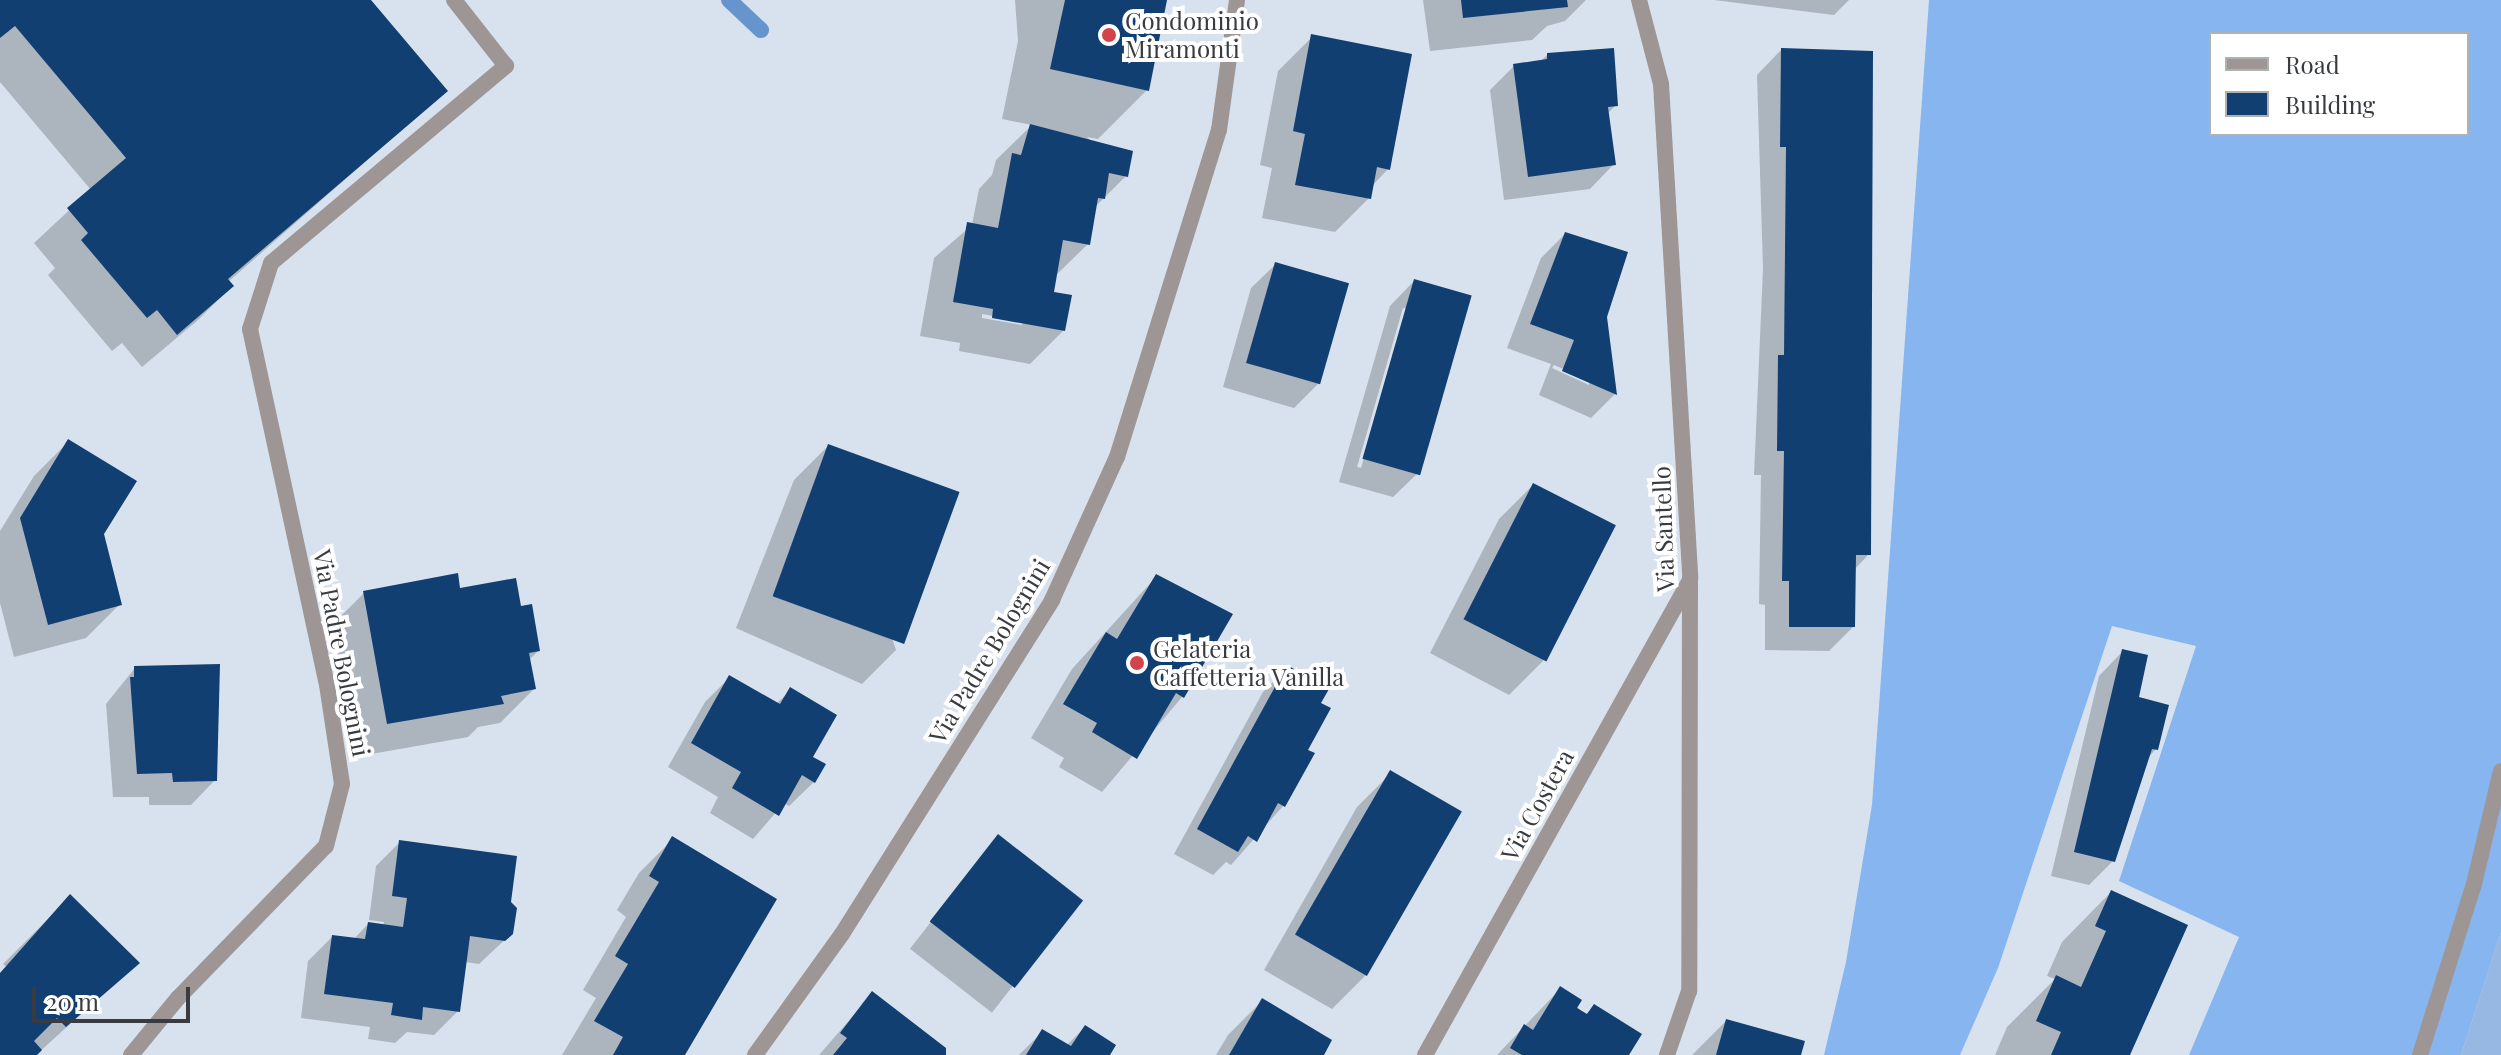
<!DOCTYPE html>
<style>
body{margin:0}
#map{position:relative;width:2501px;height:1055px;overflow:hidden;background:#d7e2ee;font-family:"Playfair Display",serif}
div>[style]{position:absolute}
.green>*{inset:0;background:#96b8e2}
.forest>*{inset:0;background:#86b5f0}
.shadow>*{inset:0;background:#0003;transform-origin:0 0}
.stream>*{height:16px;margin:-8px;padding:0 8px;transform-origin:8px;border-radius:8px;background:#6694cc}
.building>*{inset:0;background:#123f71;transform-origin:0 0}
.lane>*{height:16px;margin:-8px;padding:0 8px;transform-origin:8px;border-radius:8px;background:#9e9695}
.street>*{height:16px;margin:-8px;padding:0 8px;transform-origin:8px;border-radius:8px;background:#9e9695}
.dots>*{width:22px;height:22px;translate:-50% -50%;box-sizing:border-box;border:4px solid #fff;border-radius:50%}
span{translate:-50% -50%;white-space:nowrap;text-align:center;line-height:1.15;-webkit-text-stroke:8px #fff;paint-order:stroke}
.poi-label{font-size:24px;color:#383c41}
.left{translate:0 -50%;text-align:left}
.street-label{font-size:24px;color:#383c41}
.legend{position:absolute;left:2209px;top:32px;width:260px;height:104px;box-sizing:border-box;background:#fff;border:2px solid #afb1b3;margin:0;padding:10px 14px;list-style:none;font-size:24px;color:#383c41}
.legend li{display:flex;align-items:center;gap:16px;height:40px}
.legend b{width:40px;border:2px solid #afb1b3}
.scale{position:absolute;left:32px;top:987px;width:158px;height:36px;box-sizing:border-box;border:4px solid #383c41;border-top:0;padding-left:10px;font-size:24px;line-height:28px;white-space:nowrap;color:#383c41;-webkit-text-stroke:6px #fff;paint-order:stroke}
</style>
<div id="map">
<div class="green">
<i style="clip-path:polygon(2501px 932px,2501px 1055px,2461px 1055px)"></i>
</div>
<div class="forest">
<i style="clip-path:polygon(evenodd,1929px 0,2501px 0,2501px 932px,2461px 1055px,2189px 1055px,2239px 937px,2119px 881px,2196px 646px,2112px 626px,1998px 968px,1960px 1055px,1824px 1055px,1846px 962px,1872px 805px,1929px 0,2211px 34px,2467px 34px,2467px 134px,2211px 134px,2211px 34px)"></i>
</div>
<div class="shadow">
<i style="clip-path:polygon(0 0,369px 0,446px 91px,228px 282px,232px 286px,198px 320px,142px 367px,122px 343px,112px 351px,48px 275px,55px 268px,34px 243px,91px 190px,0 82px)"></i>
<i style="clip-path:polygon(evenodd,1015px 0,1165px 0,1147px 90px,1098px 139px,1087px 137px,1126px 176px,1094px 208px,1088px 244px,1054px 277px,1052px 294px,1064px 330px,1030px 364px,959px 351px,960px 343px,920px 336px,934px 258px,972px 225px,979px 189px,992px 175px,996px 160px,1032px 125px,1002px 119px,1018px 41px,1015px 0,982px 314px,1022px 321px,1022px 325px,982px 318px,982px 314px)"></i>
<i style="clip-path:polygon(1423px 0,1586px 0,1565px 21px,1547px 26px,1532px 40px,1430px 51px)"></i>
<i style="clip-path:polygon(1714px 0,1849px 0,1834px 15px)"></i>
<i style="clip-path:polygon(1312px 37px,1388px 169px,1372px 186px,1369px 198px,1335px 232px,1262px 218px,1272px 168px,1260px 165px,1278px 71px)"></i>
<i style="clip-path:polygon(1781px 50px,1869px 554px,1854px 570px,1853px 627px,1829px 651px,1765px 650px,1765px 605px,1759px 604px,1761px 475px,1754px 475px,1763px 269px,1757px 75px)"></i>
<i style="clip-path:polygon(1547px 55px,1616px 105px,1607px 114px,1614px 164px,1590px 189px,1504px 200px,1490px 90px,1514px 66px,1540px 62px)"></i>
<i style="clip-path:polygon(evenodd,1565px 234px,1605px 317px,1615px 394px,1591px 418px,1539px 395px,1551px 364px,1507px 348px,1541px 258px,1565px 234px,1554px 365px,1589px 380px,1589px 385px,1552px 368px,1554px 365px)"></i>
<i style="clip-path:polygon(1276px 264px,1318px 384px,1294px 408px,1223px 387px,1251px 288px)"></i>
<i style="clip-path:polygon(evenodd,1414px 281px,1418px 473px,1393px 497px,1339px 482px,1390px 306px,1414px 281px,1403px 308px,1408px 308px,1361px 468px,1357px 467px,1403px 308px)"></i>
<i style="clip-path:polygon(68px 442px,102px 533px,120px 604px,86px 638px,14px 657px,0 603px,0 531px,34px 476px)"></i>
<i style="clip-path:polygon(828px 446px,896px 650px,862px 684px,736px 628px,794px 480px)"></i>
<i style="clip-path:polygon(1533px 485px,1543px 661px,1509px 695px,1430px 653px,1499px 519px)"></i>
<i style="clip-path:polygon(1156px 577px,1231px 615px,1182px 697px,1102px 792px,1059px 767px,1064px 758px,1031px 738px,1072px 669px)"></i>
<i style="clip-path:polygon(458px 590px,519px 609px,538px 651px,529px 660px,534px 689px,500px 723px,478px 727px,468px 737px,354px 757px,330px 627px,364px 593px)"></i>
<i style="clip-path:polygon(2123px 651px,2156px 749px,2147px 759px,2114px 860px,2089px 885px,2051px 876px,2099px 676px)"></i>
<i style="clip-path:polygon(135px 668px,215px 780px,191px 805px,149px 805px,149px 797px,113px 797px,106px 704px)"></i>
<i style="clip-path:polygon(1287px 668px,1318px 703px,1305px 751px,1283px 806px,1231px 865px,1226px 862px,1213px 875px,1174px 854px,1263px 692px)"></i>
<i style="clip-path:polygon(729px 678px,776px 704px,791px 690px,810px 758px,814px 782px,789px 806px,784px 803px,753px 839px,710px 813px,718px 797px,668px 767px,705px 702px)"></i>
<i style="clip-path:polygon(1391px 773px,1366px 975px,1332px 1009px,1264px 970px,1357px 807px)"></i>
<i style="left:998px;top:836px;width:104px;height:143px;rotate:38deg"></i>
<i style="clip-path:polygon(673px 839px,683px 1055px,562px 1055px,596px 998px,583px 990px,626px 917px,617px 910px,639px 873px)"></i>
<i style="clip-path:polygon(400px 842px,508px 903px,512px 933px,479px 964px,465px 962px,458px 1011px,434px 1035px,407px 1032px,395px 1043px,368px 1039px,370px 1027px,301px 1018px,308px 961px,332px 937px,353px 940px,368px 924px,383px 927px,384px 922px,369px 920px,376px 866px)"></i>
<i style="clip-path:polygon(2111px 892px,2128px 1055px,1995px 1055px,2007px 1027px,2055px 979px,2047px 976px,2062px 942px)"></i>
<i style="clip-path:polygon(70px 897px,137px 963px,36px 1055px,0 1055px,0 976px,8px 968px,3px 964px)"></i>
<i style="clip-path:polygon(1560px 989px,1585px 1015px,1594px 1007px,1627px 1055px,1497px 1055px)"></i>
<i style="clip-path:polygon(872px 994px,943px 1055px,819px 1055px)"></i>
<i style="clip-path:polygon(1262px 1001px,1321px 1055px,1216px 1055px,1228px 1035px)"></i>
<i style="clip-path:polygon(1726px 1021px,1799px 1055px,1692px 1055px)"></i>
<i style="clip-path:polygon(1085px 1027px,1108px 1055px,1019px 1055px,1043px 1031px,1066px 1046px)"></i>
</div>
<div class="stream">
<i style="left:729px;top:0;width:44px;rotate:43.2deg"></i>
</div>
<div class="building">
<i style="clip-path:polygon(0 0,371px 0,448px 91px,228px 279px,234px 286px,177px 335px,157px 310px,147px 318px,81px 240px,88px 233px,67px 208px,126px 158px,15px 26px,0 38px)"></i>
<i style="clip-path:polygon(1065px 0,1167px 0,1149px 91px,1050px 69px)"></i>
<i style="clip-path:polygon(1461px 0,1567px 0,1568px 7px,1463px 18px)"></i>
<i style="clip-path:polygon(1311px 34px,1412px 54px,1390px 170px,1377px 167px,1371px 199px,1295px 185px,1305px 134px,1293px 131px)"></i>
<i style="clip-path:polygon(1614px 48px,1618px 106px,1608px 107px,1616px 165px,1528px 177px,1513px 64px,1547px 59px,1547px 53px)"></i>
<i style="clip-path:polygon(1781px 48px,1873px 51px,1871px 555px,1856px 555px,1855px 627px,1789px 627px,1789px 581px,1782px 581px,1784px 451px,1777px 451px,1778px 355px,1784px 355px,1786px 147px,1780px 147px)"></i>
<i style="clip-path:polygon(1030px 124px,1133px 151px,1128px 177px,1109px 173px,1105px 199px,1098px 198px,1090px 245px,1063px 240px,1054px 292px,1072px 295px,1065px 331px,992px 318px,993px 309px,953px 302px,967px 222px,998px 228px,1012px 153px,1021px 155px)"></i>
<i style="clip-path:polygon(1565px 232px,1628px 252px,1607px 317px,1617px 395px,1562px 371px,1574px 340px,1530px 324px)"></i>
<i style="left:1275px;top:262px;width:77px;height:105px;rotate:16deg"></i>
<i style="left:1414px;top:279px;width:60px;height:187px;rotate:16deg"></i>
<i style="clip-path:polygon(68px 439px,137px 481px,104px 534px,122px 605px,48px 625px,20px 518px)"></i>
<i style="left:828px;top:444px;width:140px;height:162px;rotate:20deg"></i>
<i style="left:1533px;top:483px;width:93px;height:153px;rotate:27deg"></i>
<i style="clip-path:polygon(458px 573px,460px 588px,516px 578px,521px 606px,532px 604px,540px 651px,529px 653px,536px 689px,501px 696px,504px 704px,387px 724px,363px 591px)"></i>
<i style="clip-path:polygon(1156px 574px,1233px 614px,1184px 698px,1176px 693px,1137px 759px,1092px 732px,1097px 723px,1063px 704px,1106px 632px,1117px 639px)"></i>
<i style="clip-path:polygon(2122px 649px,2148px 655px,2139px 697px,2169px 705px,2158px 750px,2152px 749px,2115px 862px,2074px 852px)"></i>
<i style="clip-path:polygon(220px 664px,217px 781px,173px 782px,172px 773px,137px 774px,130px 677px,134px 677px,134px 666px)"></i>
<i style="clip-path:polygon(1287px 665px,1329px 689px,1321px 703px,1331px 708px,1308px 750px,1315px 753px,1285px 807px,1278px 803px,1257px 842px,1248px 836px,1238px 852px,1197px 829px)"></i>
<i style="clip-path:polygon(729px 675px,780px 704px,790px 687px,837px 715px,813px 757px,826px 764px,815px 783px,802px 775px,779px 816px,732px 788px,741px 772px,691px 743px)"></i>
<i style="left:1390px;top:770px;width:83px;height:190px;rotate:30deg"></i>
<i style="left:998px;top:834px;width:108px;height:111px;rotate:38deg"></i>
<i style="clip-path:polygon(672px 836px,777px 899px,685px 1055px,613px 1055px,623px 1037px,594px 1021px,628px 964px,615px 956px,659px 882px,649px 876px)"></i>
<i style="clip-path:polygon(399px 840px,517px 856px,511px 902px,517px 908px,513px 934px,505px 941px,470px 936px,460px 1012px,423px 1007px,422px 1020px,391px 1015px,393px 1003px,324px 994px,332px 935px,365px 939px,368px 922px,403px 927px,407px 898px,392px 896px)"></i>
<i style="clip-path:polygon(2111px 890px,2188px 925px,2130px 1055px,2051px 1055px,2061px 1032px,2036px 1021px,2056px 975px,2081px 987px,2106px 931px,2095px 926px)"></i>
<i style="clip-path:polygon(70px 894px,140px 963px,66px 1027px,57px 1018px,34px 1041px,42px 1050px,37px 1055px,0 1055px,0 973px)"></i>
<i style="clip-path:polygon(1560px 986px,1582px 1000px,1577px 1008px,1587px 1014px,1594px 1004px,1642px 1034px,1629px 1055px,1522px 1055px,1510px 1048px,1524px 1024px,1533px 1030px)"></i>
<i style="clip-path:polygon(872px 991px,946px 1048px,946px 1055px,833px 1055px,847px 1038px,840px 1033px)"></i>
<i style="clip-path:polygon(1262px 998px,1332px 1040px,1324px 1055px,1229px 1055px)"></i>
<i style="clip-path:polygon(1726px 1019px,1805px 1041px,1801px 1055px,1716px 1055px)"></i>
<i style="clip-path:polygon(1085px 1025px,1116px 1045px,1110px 1055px,1026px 1055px,1042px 1029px,1071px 1046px)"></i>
</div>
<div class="lane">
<i style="left:250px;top:329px;width:69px;rotate:-72.3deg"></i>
<i style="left:271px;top:263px;width:307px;rotate:-40deg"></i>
<i style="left:506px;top:66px;width:84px;rotate:-128.2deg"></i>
</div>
<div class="street">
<i style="left:1639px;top:0;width:87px;rotate:75.3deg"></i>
<i style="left:1661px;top:84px;width:495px;rotate:86.6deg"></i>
<i style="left:1690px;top:578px;width:413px;rotate:90.1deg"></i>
<i style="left:1689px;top:991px;width:68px;rotate:109deg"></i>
<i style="left:131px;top:1055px;width:74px;rotate:-50.5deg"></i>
<i style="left:178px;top:998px;width:212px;rotate:-45.8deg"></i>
<i style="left:326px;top:846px;width:64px;rotate:-75.5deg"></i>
<i style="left:342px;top:784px;width:100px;rotate:-98.6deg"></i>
<i style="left:327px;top:685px;width:364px;rotate:-102.2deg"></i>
<i style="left:755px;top:1055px;width:149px;rotate:-54.3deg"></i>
<i style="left:842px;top:934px;width:395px;rotate:-57.8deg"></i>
<i style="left:1052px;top:600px;width:157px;rotate:-65.6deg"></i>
<i style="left:1117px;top:457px;width:343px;rotate:-72.7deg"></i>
<i style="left:1219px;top:130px;width:131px;rotate:-82.1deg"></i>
<i style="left:1425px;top:1055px;width:544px;rotate:-60.84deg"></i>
<i style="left:2420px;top:1055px;width:179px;rotate:-72.5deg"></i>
<i style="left:2474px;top:884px;width:116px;rotate:-76.6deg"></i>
</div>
<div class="dots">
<i style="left:1109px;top:35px;background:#d2434a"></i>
<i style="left:1137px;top:663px;background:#d2434a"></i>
</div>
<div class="poi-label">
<span class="left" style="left:1125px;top:35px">Condominio<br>Miramonti</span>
<span class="left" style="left:1153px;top:663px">Gelateria<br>Caffetteria Vanilla</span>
</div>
<div class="street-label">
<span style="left:1663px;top:529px;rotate:-92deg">Via Santello</span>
<span style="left:989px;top:651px;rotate:-59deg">Via Padre Bolognini</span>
<span style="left:342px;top:653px;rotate:79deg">Via Padre Bolognini</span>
<span style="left:1537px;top:805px;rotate:-61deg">Via Costera</span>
</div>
<ul class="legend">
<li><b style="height:10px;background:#9e9695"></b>Road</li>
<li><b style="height:22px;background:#123f71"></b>Building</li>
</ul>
<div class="scale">20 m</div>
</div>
